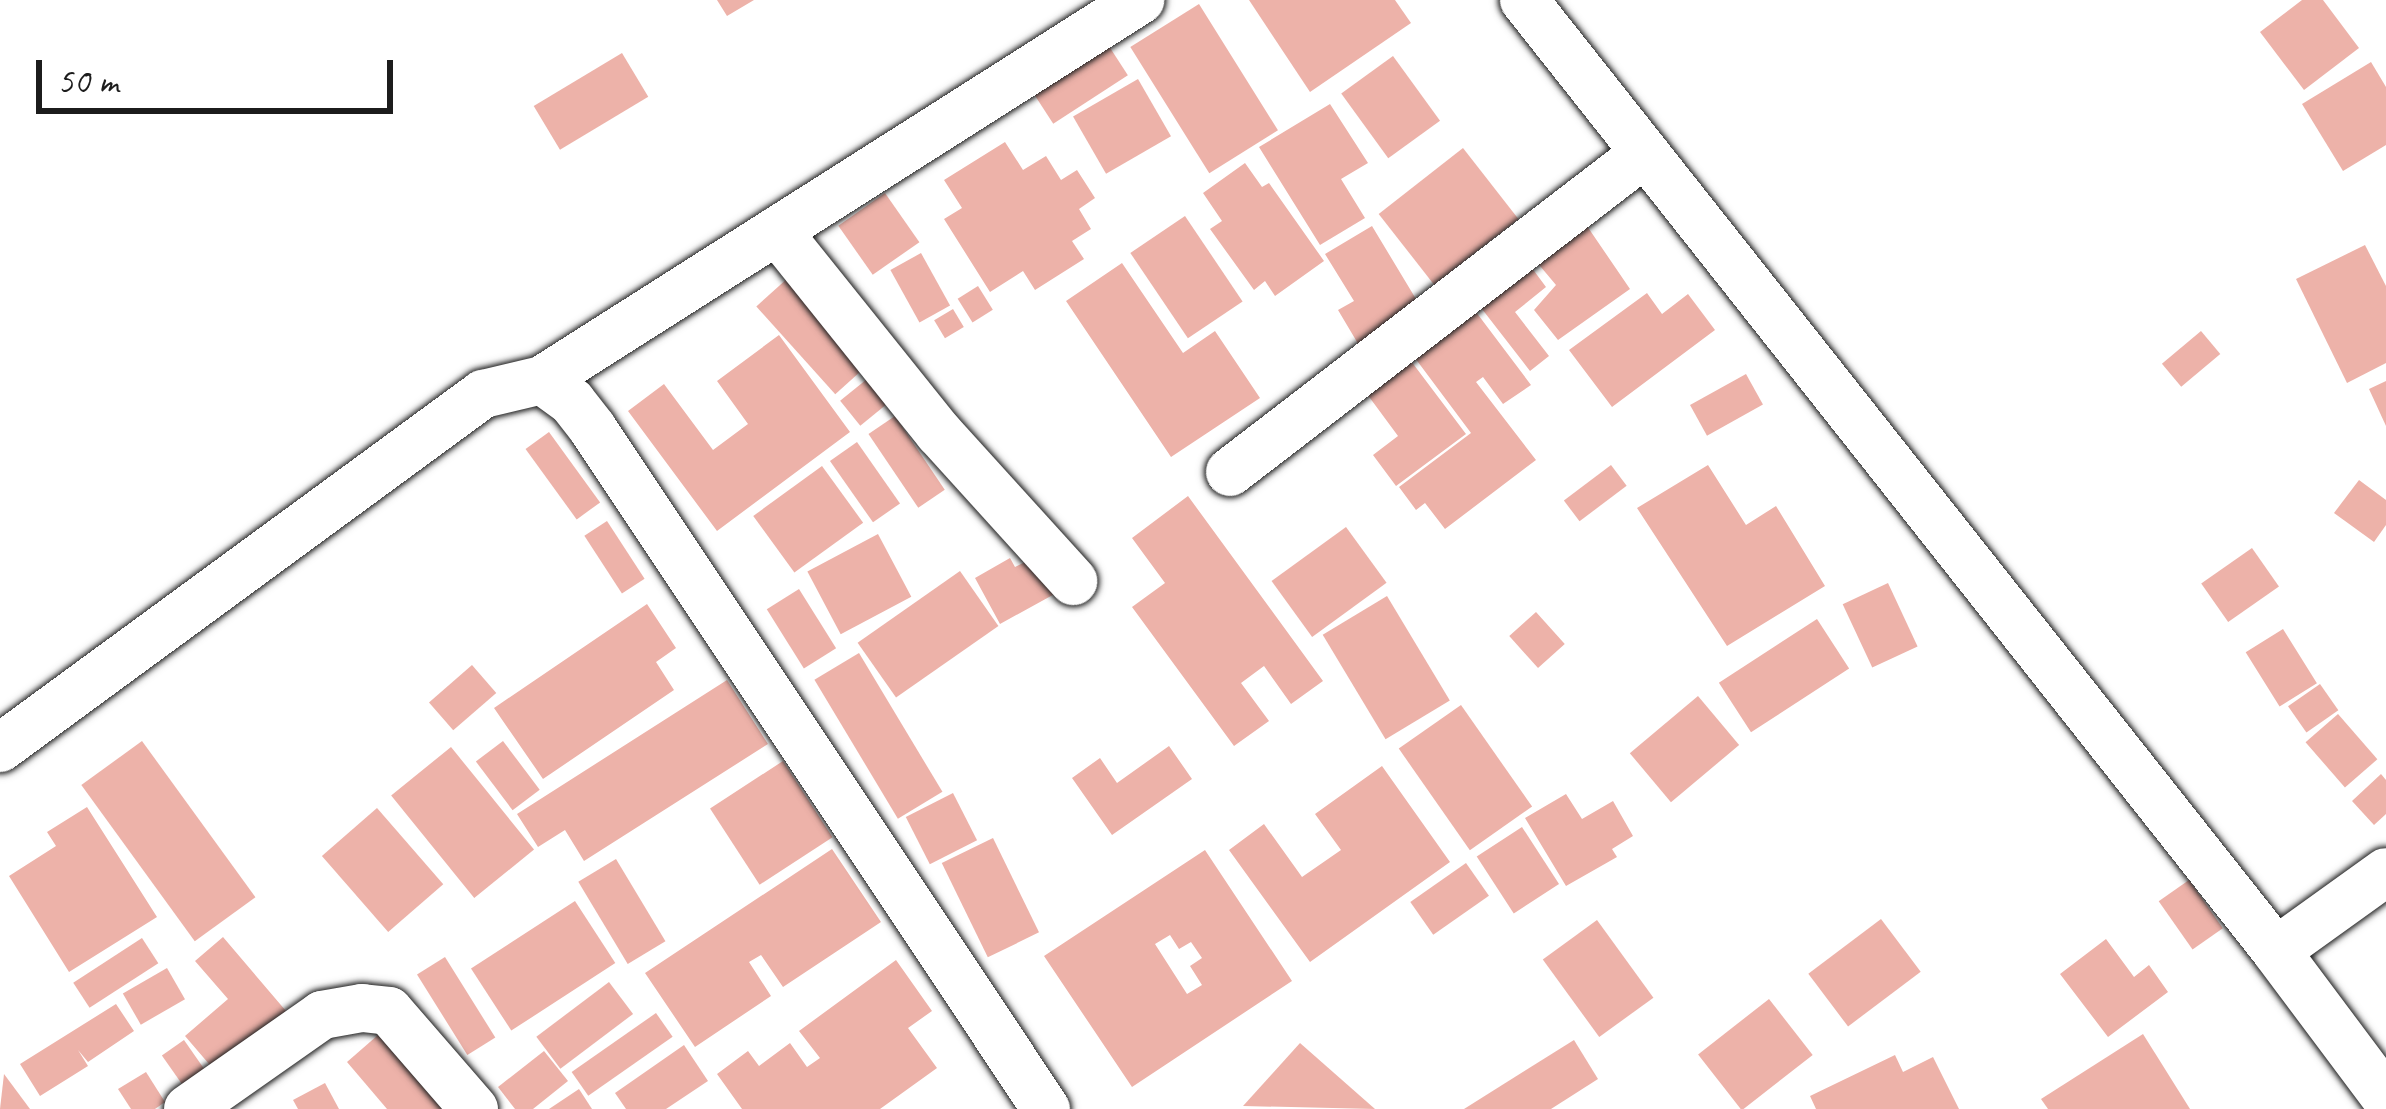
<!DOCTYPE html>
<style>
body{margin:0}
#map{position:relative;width:2386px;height:1109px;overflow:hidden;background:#fff;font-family:Caveat,sans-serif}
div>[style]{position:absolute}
.building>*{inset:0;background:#edb2a9;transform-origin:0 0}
.roads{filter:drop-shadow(0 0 3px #1c1c1c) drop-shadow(0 0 3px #1c1c1c)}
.minor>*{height:48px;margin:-24px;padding:0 24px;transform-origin:24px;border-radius:24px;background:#fff}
span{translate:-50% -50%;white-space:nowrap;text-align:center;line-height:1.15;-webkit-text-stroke:9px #fff;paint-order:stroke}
.scale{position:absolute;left:36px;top:60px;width:357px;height:54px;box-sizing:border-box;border:6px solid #1c1c1c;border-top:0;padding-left:15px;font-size:36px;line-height:42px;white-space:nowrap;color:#1c1c1c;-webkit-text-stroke:9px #fff;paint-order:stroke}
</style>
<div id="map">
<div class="building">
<i style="clip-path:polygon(717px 0,754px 0,727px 16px)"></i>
<i style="clip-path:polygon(1249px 0,1395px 0,1411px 23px,1310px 92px)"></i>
<i style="clip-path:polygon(2302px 0,2323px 0,2359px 48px,2304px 90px,2260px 32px)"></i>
<i style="left:1199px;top:4px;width:149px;height:81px;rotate:58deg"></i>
<i style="left:1105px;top:40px;width:42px;height:89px;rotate:57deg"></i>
<i style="left:622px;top:53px;width:51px;height:103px;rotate:59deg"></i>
<i style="left:1393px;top:56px;width:80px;height:64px;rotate:54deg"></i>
<i style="clip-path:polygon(2371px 62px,2386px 87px,2386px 145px,2343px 171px,2302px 104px)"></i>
<i style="left:1138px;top:79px;width:66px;height:75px;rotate:60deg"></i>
<i style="clip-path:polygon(1330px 104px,1368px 163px,1341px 179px,1365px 218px,1320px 245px,1259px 147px)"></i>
<i style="clip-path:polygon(1005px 142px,1023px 170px,1046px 156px,1061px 180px,1077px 170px,1095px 198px,1079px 209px,1091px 229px,1072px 241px,1084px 259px,1035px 290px,1023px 271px,990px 292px,944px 219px,962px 208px,944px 180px)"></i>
<i style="left:1463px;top:148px;width:90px;height:107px;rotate:52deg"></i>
<i style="clip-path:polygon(1245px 163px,1262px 187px,1269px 183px,1324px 261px,1275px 296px,1265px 281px,1254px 290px,1210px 229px,1222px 221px,1203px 193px)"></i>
<i style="left:885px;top:193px;width:60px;height:57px;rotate:55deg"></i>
<i style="left:1185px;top:216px;width:103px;height:66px;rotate:56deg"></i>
<i style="clip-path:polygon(1372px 226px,1422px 309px,1360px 347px,1338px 310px,1354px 301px,1325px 254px)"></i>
<i style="clip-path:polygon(1587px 226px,1630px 289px,1558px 340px,1534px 310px,1556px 285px,1535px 260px)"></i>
<i style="clip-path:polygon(2365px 245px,2386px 286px,2386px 363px,2347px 383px,2296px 279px)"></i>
<i style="left:921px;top:253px;width:60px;height:35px;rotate:61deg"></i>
<i style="clip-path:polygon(1526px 260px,1546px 287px,1515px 312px,1549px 356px,1530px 371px,1475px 300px)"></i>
<i style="clip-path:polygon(1122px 263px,1183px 353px,1215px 331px,1260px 398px,1171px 457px,1066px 301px)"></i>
<i style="left:789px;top:277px;width:118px;height:44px;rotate:48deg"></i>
<i style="left:978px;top:286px;width:28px;height:24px;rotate:58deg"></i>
<i style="clip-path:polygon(1647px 293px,1662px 314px,1688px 294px,1715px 330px,1612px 407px,1569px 350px)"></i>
<i style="clip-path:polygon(1473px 308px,1531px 385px,1503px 404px,1483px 377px,1476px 382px,1536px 460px,1445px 529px,1425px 503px,1416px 510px,1399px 487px,1471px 433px,1412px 354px)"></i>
<i style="left:953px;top:309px;width:21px;height:22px;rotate:59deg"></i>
<i style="left:2201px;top:331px;width:30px;height:51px;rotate:50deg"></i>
<i style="clip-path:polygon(779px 335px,850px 432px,717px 531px,628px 411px,664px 384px,713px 450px,748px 424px,717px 381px)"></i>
<i style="clip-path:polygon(1411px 361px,1466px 434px,1396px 486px,1373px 455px,1398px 436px,1367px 394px)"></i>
<i style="left:1746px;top:374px;width:35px;height:64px;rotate:61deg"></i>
<i style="left:872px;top:375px;width:32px;height:41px;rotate:51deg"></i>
<i style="clip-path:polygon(2386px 381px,2386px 426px,2369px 389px)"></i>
<i style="left:895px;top:416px;width:89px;height:32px;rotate:56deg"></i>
<i style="left:549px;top:432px;width:87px;height:29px;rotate:54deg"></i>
<i style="left:857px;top:442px;width:75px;height:33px;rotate:55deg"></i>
<i style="left:1611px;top:465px;width:26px;height:59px;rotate:53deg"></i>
<i style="clip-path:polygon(1708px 465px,1746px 525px,1776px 506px,1825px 586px,1727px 646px,1637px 508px)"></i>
<i style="left:822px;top:466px;width:70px;height:85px;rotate:54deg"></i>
<i style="clip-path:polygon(2359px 480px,2386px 500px,2386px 525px,2374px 542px,2334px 513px)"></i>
<i style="clip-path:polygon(1188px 496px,1323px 681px,1291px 704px,1264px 666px,1241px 683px,1269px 721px,1234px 746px,1132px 607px,1165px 583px,1132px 538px)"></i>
<i style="left:607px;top:521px;width:69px;height:27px;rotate:57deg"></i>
<i style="left:1346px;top:527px;width:69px;height:92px;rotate:54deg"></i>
<i style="left:878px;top:534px;width:71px;height:80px;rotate:62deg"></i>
<i style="left:2252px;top:548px;width:47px;height:62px;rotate:55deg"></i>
<i style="clip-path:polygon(1041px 554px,1060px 591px,1000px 624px,975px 578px,1010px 558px,1015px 567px)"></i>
<i style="left:960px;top:571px;width:67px;height:125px;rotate:55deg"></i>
<i style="left:1888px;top:583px;width:70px;height:50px;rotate:65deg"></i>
<i style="left:799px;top:589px;width:70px;height:38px;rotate:58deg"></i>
<i style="left:1387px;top:596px;width:122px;height:75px;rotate:59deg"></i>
<i style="clip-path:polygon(647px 604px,676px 648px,656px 662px,674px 690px,543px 779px,494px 708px)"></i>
<i style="left:1536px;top:612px;width:43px;height:36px;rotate:48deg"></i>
<i style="left:1817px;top:619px;width:59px;height:117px;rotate:57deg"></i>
<i style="left:2283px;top:629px;width:64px;height:44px;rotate:58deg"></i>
<i style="left:859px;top:653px;width:162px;height:52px;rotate:59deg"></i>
<i style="left:472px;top:665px;width:37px;height:57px;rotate:49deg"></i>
<i style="clip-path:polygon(727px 680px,768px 744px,584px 861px,565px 830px,538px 847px,517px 814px)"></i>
<i style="left:2320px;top:684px;width:32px;height:39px;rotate:55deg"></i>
<i style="left:1698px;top:696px;width:64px;height:89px;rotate:50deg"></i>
<i style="left:1461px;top:705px;width:124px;height:76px;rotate:55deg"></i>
<i style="left:2338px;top:714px;width:60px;height:43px;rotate:49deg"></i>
<i style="left:142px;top:741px;width:193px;height:75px;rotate:54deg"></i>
<i style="left:503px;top:741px;width:61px;height:34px;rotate:53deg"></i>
<i style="clip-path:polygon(1169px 746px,1192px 779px,1112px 835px,1072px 778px,1100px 758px,1117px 783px)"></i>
<i style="left:451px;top:747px;width:132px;height:77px;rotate:51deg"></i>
<i style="left:783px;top:761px;width:91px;height:87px;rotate:57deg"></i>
<i style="clip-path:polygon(1382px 766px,1450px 862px,1310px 962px,1229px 850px,1264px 824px,1302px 877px,1341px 850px,1315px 814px)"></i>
<i style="clip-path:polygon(2381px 774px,2386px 780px,2386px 814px,2374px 825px,2352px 801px)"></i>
<i style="left:953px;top:793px;width:53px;height:53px;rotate:63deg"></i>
<i style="clip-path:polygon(1566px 794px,1582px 819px,1613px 801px,1633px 836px,1612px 849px,1617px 857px,1566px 886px,1525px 818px)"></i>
<i style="clip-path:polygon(87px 807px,157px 917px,69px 972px,9px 876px,56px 846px,47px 832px)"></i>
<i style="left:377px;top:808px;width:101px;height:73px;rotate:49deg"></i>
<i style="left:1522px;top:827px;width:68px;height:54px;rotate:57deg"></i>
<i style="left:993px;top:838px;width:105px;height:57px;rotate:64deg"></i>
<i style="clip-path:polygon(832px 849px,881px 922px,783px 987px,761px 955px,749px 962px,771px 996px,695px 1047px,645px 973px)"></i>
<i style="clip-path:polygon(evenodd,1205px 850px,1292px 981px,1132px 1087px,1044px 956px,1205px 850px,1170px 935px,1179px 949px,1191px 942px,1202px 958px,1190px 966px,1202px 985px,1187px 994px,1155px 944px,1170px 935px)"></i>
<i style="left:616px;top:859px;width:96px;height:44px;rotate:59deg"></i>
<i style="left:1466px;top:863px;width:40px;height:68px;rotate:55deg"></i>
<i style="left:2189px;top:880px;width:59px;height:37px;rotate:55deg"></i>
<i style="left:575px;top:901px;width:74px;height:124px;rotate:57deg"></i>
<i style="left:1881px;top:919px;width:66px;height:91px;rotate:53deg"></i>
<i style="left:1597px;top:920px;width:96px;height:67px;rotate:54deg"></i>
<i style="clip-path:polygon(223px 937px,286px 1011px,215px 1071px,185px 1036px,228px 999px,195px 961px)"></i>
<i style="left:142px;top:938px;width:30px;height:82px;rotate:57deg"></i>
<i style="clip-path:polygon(2106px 939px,2134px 977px,2149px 965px,2168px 992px,2108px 1037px,2060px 974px)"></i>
<i style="left:445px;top:957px;width:95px;height:33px;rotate:58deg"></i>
<i style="clip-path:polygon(896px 960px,932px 1011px,908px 1028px,937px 1068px,880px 1109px,742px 1109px,717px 1074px,748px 1051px,759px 1066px,790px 1043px,807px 1067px,820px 1058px,799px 1031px)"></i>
<i style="left:167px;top:968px;width:36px;height:51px;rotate:60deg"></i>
<i style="left:609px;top:982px;width:40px;height:91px;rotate:53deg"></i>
<i style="left:1769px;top:999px;width:71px;height:90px;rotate:52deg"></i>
<i style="clip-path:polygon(116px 1004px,134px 1031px,88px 1062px,78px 1050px,88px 1066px,40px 1096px,20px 1064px)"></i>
<i style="left:656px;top:1013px;width:29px;height:103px;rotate:55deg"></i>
<i style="clip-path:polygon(2143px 1034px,2190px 1109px,2048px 1109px,2041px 1099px)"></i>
<i style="clip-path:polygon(378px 1035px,442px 1109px,387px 1109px,347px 1062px)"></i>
<i style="left:184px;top:1040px;width:38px;height:27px;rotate:55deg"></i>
<i style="clip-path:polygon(1574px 1040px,1598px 1079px,1551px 1109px,1464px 1109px)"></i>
<i style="clip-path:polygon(1300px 1043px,1375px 1109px,1243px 1106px)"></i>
<i style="clip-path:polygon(684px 1045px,708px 1081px,666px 1109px,626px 1109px,615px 1093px)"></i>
<i style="clip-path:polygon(544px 1051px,568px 1081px,533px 1109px,515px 1109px,498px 1087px)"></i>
<i style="clip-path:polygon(1895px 1055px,1903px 1072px,1933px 1057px,1959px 1109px,1816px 1109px,1810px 1096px)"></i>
<i style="clip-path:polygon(146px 1072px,165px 1102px,155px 1109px,131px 1109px,118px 1089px)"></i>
<i style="clip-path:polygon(4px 1074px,30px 1109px,0 1109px)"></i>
<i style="clip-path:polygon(325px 1083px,339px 1109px,298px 1109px,293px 1100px)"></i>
<i style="clip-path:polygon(579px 1089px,592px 1109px,549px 1109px)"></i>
</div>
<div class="roads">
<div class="minor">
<i style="left:1524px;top:0;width:1212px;rotate:51.66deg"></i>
<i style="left:2276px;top:951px;width:184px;rotate:53.2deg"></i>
<i style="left:777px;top:231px;width:259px;rotate:51.3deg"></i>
<i style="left:939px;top:433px;width:200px;rotate:47.8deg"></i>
<i style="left:542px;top:380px;width:37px;rotate:36deg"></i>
<i style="left:572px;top:402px;width:34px;rotate:52deg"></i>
<i style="left:593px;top:429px;width:817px;rotate:56.33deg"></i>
<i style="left:1230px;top:472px;width:523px;rotate:-37.55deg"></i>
<i style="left:0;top:748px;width:599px;rotate:-36.24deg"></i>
<i style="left:483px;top:394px;width:61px;rotate:-13.3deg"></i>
<i style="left:542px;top:380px;width:709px;rotate:-32.43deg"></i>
<i style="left:2276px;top:951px;width:135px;rotate:-35.7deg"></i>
<i style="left:188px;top:1109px;width:164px;rotate:-35deg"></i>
<i style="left:322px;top:1015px;width:41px;rotate:-9.9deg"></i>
<i style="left:362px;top:1008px;width:27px;rotate:6deg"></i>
<i style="left:389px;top:1011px;width:130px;rotate:49.1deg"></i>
</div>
</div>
<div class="scale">50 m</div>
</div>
